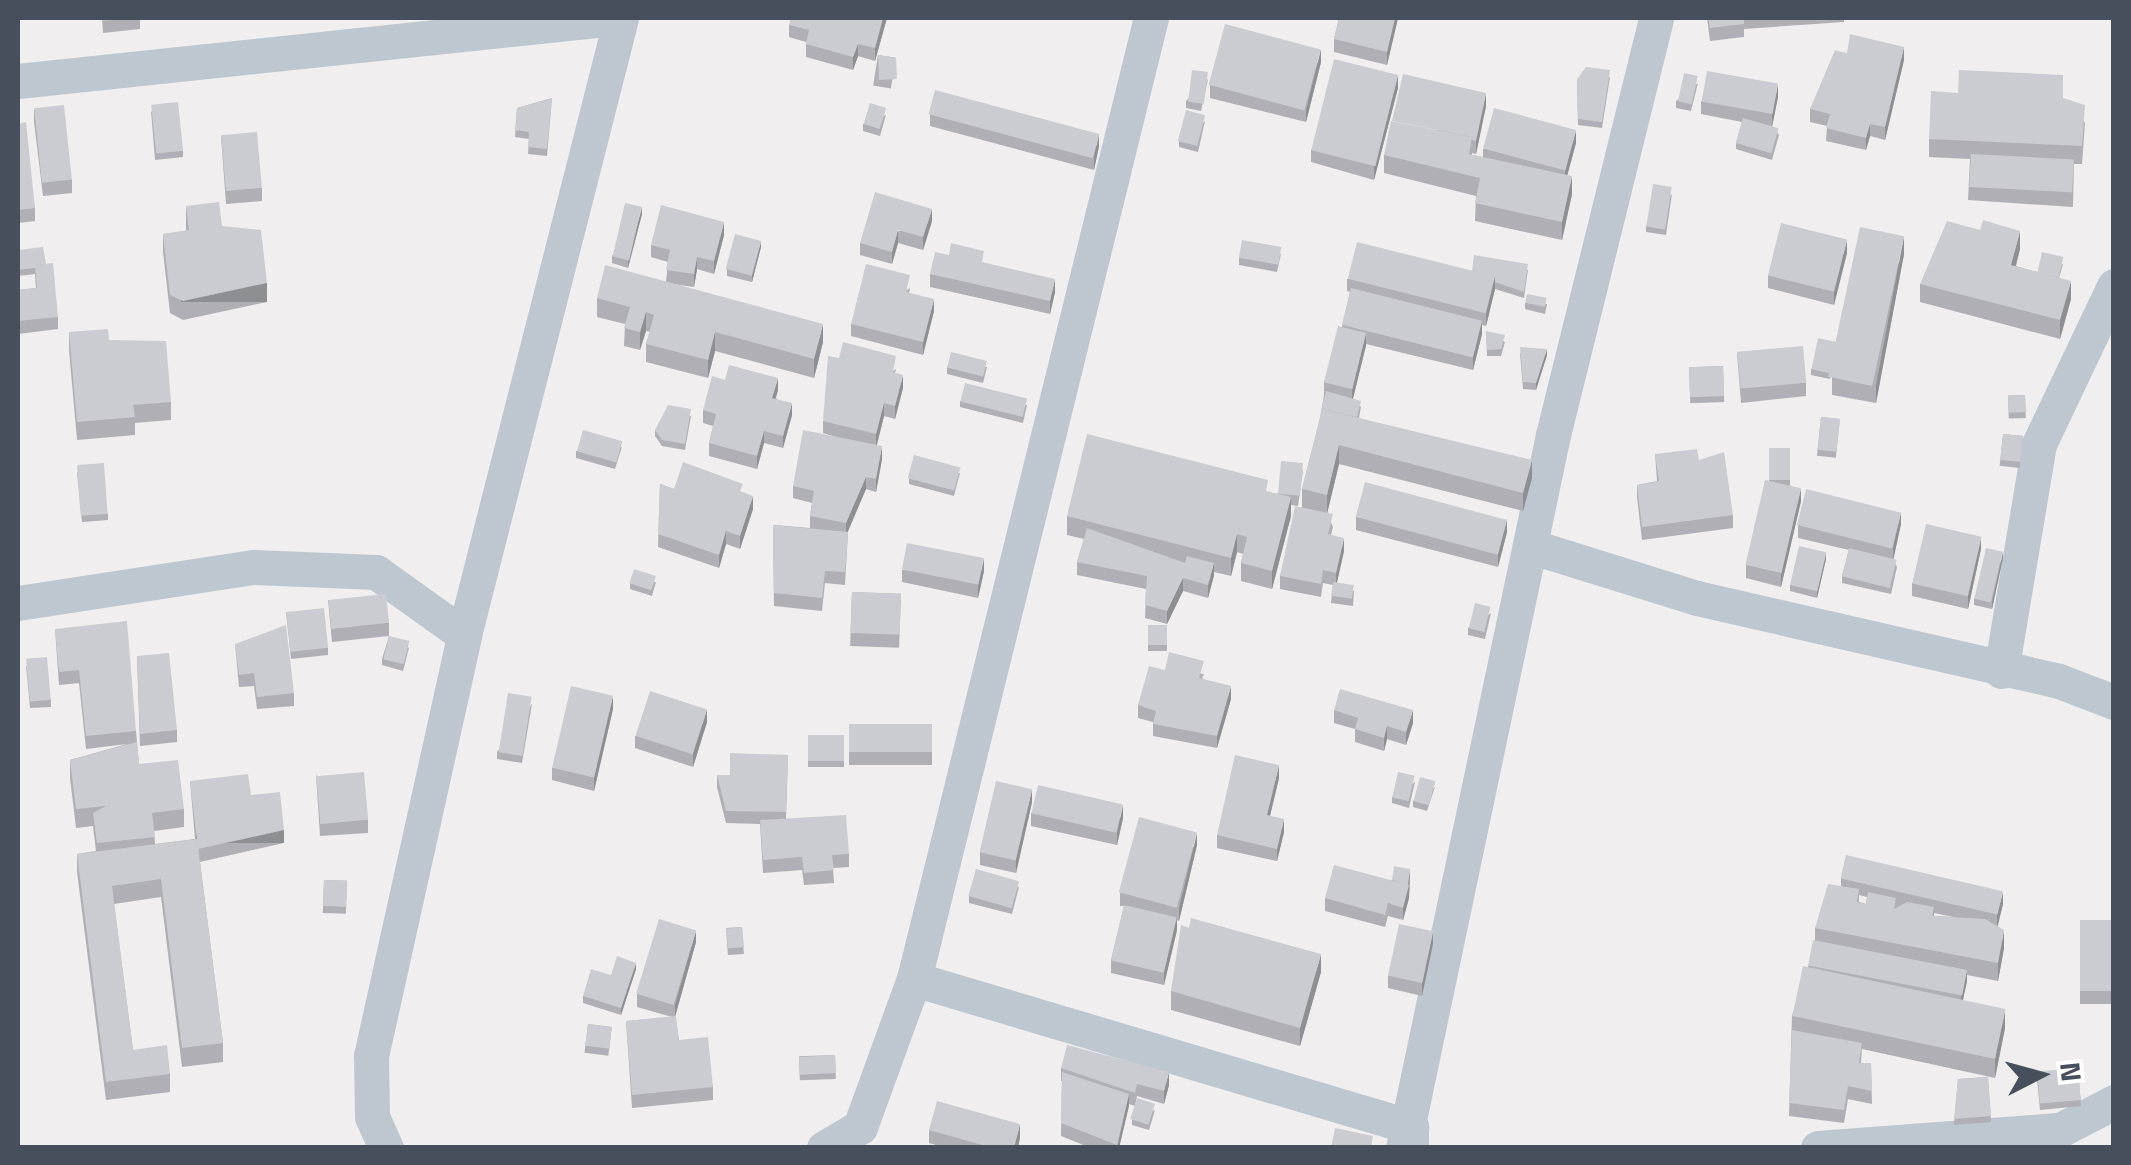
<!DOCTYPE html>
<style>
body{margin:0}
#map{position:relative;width:2131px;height:1165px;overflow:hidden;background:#f0eeee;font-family:"Titillium Web",sans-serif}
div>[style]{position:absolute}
.minor>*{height:35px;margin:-17.5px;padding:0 17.5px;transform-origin:17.5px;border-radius:17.5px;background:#bec7d0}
.wall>*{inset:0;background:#afafb5;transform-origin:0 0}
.shaded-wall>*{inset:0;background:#8e8f93;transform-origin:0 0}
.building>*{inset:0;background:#cbccd2;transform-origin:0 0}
span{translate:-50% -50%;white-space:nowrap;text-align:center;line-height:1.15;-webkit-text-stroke:10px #fff;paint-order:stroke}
.frame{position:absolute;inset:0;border:20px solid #464f5b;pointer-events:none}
.north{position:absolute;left:1991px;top:1025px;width:100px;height:100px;-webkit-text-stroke:8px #fff;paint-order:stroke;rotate:84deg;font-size:28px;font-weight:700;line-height:40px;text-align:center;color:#464f5b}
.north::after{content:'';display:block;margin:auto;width:35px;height:45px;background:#464f5b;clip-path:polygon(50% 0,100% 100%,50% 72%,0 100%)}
</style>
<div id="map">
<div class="minor">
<i style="left:18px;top:81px;width:600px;rotate:-6.02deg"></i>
<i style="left:1533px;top:547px;width:172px;rotate:17.3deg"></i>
<i style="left:1697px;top:598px;width:371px;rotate:12.9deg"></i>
<i style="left:2059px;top:681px;width:59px;rotate:20.9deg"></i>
<i style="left:18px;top:603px;width:239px;rotate:-8.7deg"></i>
<i style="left:254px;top:567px;width:122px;rotate:2.3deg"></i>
<i style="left:376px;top:572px;width:108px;rotate:35.6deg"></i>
<i style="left:2001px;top:671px;width:230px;rotate:-80.5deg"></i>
<i style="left:2039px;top:444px;width:175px;rotate:-64.6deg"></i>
<i style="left:914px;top:979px;width:519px;rotate:16.58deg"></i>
<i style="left:1411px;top:1127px;width:20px;rotate:90deg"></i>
<i style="left:386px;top:1148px;width:34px;rotate:-114deg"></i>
<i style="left:372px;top:1117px;width:61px;rotate:-90.9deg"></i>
<i style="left:371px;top:1056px;width:431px;rotate:-77.5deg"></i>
<i style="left:464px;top:635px;width:637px;rotate:-75.72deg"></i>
<i style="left:824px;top:1148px;width:42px;rotate:-30.3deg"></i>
<i style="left:860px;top:1127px;width:158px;rotate:-70deg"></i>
<i style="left:914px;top:979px;width:990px;rotate:-76.15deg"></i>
<i style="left:1403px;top:1148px;width:729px;rotate:-78.12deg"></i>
<i style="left:1553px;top:435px;width:430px;rotate:-76.1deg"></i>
<i style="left:1818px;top:1148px;width:243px;rotate:-4.3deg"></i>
<i style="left:2060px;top:1130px;width:61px;rotate:-27.4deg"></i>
</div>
<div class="wall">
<i style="clip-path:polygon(102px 18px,140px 18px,140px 29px,103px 33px)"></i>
<i style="clip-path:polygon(887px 18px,875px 61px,858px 56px,853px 70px,806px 57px,806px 42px,789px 37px,789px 25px)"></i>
<i style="clip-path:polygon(1339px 18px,1398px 18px,1387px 65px,1334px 52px,1334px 39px)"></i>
<i style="clip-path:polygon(1707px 18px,1844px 18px,1844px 22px,1744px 29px,1744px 37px,1710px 41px)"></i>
<i style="clip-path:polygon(1847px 53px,1904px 60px,1885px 140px,1870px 136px,1866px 150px,1826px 141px,1827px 126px,1810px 122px,1810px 109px)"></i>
<i style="left:878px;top:55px;width:18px;height:31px;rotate:9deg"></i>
<i style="clip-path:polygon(1321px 62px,1306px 122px,1210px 98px,1210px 85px)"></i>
<i style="clip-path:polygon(1610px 77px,1602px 128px,1578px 125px,1577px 79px)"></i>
<i style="clip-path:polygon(1208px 79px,1201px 111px,1186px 108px,1186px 101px)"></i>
<i style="clip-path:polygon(1698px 83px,1691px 111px,1676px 108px,1676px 101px)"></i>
<i style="clip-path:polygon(1398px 88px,1374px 180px,1311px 162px,1311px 150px)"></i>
<i style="clip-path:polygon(1778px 97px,1772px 126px,1779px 135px,1772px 160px,1736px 149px,1736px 143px,1742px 122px,1701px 114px,1701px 101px)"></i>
<i style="clip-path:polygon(552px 98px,547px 156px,528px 154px,529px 139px,515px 137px,517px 108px)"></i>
<i style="clip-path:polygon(2063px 98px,2085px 123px,2082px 164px,2074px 164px,2073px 207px,1968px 200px,1970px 159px,1929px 157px,1929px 139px)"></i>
<i style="clip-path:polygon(1486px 106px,1476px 154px,1472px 153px,1472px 155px,1483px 157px,1483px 149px,1576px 143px,1567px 175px,1572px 194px,1562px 240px,1475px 221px,1476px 196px,1384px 173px,1384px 155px)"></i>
<i style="clip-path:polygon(34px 109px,72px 180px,72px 193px,43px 196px,34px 122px)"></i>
<i style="clip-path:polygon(151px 111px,183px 151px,183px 157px,155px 160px)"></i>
<i style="clip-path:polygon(930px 114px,1099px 146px,1094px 170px,930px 126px)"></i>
<i style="clip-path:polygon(886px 115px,880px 136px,863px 131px,863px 124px)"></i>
<i style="clip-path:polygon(1205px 121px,1198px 152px,1179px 147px,1179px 141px)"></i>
<i style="clip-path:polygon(18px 124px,35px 208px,35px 221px,18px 223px)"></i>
<i style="clip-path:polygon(221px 136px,262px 188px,262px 201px,226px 204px)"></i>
<i style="clip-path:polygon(1672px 194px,1666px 235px,1646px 232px,1646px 226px)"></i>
<i style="clip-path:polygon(186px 206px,222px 226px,267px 302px,183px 320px,170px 313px,163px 252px,163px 234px,186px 231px)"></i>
<i style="clip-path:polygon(642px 214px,628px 268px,612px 263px,612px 256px)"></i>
<i style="clip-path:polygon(932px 221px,923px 250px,898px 243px,892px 264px,860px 255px,860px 243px)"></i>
<i style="clip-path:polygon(724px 235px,714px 274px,697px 269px,694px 287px,673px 284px,823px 342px,814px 378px,715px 351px,708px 378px,646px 362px,646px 344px,650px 332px,646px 331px,640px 350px,624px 346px,625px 324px,597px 317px,597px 298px,666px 282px,668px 262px,651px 257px,651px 245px)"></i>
<i style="clip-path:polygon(761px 247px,752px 282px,727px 276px,727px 269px)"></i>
<i style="clip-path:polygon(2020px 249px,2016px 266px,2037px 272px,2063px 264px,2059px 278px,2071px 299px,2060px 339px,1920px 302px,1920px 284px)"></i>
<i style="clip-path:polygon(18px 250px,46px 264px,58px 317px,58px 329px,18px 334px,18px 290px,36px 288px,35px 274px,18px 276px)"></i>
<i style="clip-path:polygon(1847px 253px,1834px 305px,1768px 288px,1768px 275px)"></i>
<i style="clip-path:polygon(1281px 254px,1277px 272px,1239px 265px,1239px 258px)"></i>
<i style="clip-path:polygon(1904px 254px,1876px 403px,1832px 395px,1832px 377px)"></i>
<i style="clip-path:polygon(1528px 270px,1524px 298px,1495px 289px,1486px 326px,1482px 325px,1482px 334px,1473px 370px,1366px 344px,1353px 399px,1361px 407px,1359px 418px,1532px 478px,1523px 511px,1339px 464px,1327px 513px,1333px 527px,1331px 535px,1344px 551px,1337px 583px,1354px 591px,1353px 606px,1331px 603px,1333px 585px,1323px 583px,1321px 597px,1280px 589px,1280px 576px,1302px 507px,1302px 489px,1320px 419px,1324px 395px,1324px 382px,1342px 327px,1350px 292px,1347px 291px,1347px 279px,1472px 271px)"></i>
<i style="clip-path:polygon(930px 274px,1055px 292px,1050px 314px,930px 287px)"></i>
<i style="clip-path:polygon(910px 288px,909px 293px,934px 311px,923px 355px,851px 336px,851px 324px)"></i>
<i style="clip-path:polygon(1525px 303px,1547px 304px,1545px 314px,1525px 309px)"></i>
<i style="clip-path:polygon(1486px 331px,1505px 342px,1501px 356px,1487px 356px)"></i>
<i style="clip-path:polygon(69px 332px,109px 340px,171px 402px,171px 420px,135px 423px,135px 435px,77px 440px,69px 350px)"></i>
<i style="clip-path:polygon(1837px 349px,1830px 379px,1811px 375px,1811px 369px)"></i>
<i style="clip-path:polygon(1520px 353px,1547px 355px,1536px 390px,1523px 389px)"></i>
<i style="clip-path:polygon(1737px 353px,1806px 383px,1806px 396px,1741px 403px)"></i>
<i style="left:1723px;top:366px;width:36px;height:34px;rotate:88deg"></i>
<i style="clip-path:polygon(947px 367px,987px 367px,983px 383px,947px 374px)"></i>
<i style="clip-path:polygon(896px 369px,895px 373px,903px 388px,895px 419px,884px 416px,877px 445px,882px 459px,876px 492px,866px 489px,848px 532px,845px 585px,825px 583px,822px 611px,774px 606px,773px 525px,810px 528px,810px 516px,812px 503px,793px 498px,793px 486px,839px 438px,823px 433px,823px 421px)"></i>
<i style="clip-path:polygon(725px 380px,778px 390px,776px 398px,792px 415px,783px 448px,764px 443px,757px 469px,709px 456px,709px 443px,713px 426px,703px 423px,703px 410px)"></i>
<i style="left:2025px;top:395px;width:23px;height:17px;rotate:88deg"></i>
<i style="clip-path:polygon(960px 401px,1027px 405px,1023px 423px,960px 407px)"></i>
<i style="clip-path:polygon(691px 416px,685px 450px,662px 446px,655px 436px,655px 430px)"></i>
<i style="left:1821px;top:417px;width:19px;height:39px;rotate:6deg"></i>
<i style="left:2003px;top:434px;width:20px;height:32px;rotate:6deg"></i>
<i style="clip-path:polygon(622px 447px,615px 469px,576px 458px,576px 451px)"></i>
<i style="clip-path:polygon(1790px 448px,1790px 485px,1801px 501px,1781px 587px,1746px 578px,1746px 565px,1769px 480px)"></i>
<i style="clip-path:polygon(1655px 454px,1699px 460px,1733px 515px,1733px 528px,1642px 540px,1637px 497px,1637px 485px,1657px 481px)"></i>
<i style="clip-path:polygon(1303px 470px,1298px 506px,1291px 505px,1291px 516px,1272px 589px,1241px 581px,1241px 563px,1243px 554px,1237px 552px,1231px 576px,1214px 572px,1208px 598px,1183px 591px,1167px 624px,1145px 618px,1146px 589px,1077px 575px,1077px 562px,1084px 539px,1067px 535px,1067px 516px,1268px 492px,1277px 494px)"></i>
<i style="clip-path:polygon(77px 472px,108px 514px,108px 520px,82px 522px)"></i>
<i style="clip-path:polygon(960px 473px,954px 496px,909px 484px,909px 478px)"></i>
<i style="clip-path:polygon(660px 484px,674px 489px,743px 492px,753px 509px,740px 549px,726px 544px,719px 568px,658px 547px)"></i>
<i style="clip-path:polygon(1356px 517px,1507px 532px,1498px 567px,1356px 530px)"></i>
<i style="clip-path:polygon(1901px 524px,1893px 559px,1897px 567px,1891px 594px,1842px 583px,1842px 576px,1849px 550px,1798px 538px,1798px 525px)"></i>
<i style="clip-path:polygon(1981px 549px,1968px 609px,1912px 596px,1912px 583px)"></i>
<i style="clip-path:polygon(2003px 558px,1992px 609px,1974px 605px,1974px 599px)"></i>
<i style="clip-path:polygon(1826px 559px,1817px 598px,1790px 591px,1790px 585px)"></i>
<i style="clip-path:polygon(902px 570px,984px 571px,978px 598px,902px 582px)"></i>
<i style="clip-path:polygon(656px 582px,652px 596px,630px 589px,630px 583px)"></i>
<i style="left:852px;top:592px;width:49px;height:54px;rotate:2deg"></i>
<i style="clip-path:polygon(328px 600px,389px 623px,389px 636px,409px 648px,403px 671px,382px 665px,382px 659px,389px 636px,332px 642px)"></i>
<i style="clip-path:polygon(286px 612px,328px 648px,328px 655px,291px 659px)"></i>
<i style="clip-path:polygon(1491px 613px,1485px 639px,1468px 635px,1468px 628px)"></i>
<i style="left:1167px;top:625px;width:26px;height:19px;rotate:90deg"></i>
<i style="clip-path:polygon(55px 629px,136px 731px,139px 764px,184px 809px,184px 827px,154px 831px,155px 844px,195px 839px,190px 781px,251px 795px,284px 843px,200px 862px,223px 1043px,223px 1062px,182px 1067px,161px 897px,114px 904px,133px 1050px,170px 1074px,170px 1092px,106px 1100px,77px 872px,77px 854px,96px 851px,93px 826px,76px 828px,70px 778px,70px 760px,127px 744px,86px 749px,79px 683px,59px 685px)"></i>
<i style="clip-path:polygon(235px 644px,294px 693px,294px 706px,257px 709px,254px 686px,239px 687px)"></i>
<i style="clip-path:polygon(137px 656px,177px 730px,177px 742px,140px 746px)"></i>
<i style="clip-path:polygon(26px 665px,51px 700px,51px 707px,30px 708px)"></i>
<i style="clip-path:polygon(1165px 670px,1204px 674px,1202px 678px,1231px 699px,1217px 748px,1153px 736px,1153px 722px,1138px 718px,1138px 705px)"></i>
<i style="clip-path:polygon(532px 704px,522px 763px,497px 759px,497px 752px)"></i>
<i style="clip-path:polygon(613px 709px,594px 791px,552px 780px,552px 768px)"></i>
<i style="clip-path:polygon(1334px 710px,1413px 723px,1406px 745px,1387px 739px,1384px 751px,1355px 742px,1355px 729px,1334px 723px)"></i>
<i style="clip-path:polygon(707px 722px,693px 767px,635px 748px,635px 736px)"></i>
<i style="left:932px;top:724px;width:41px;height:83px;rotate:90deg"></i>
<i style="left:808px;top:735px;width:36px;height:32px"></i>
<i style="clip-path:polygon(788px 755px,786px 819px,849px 854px,849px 867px,833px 868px,834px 883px,804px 885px,802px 870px,763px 873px,760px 824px,726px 823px,717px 787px,717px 775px,730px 775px)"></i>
<i style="clip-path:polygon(316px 775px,368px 820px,368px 833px,320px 836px)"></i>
<i style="clip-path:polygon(1279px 778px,1270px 816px,1284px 832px,1277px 861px,1217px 848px,1217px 835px)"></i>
<i style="clip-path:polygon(1415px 782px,1409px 808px,1392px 803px,1392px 797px)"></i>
<i style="clip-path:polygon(1435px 787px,1427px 811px,1413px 807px,1413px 801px)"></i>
<i style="clip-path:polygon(1032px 802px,1016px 873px,980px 865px,980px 852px)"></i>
<i style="clip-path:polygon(1031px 813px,1123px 818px,1117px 845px,1031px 826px)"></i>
<i style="clip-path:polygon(1197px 845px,1179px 921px,1177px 920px,1177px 930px,1164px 985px,1111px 973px,1111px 960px,1124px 906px,1120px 906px,1120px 893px)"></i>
<i style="clip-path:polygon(1410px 875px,1409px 898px,1403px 920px,1388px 916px,1385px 927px,1325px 911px,1325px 898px)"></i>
<i style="clip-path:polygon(evenodd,1841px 878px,2003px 904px,1998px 926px,2004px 948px,1998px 981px,1967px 975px,1963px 1001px,2005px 1028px,1995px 1078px,1862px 1049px,1861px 1063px,1871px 1063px,1872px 1104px,1848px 1099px,1844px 1123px,1789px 1116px,1792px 1016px,1808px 967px,1815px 940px,1815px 928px,1841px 886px,1841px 878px,1859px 895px,1867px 897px,1866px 904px,1859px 902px,1859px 895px,1841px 878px,1934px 913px,1953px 917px,1934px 916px,1934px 913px)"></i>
<i style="left:324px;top:880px;width:23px;height:33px;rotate:2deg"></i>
<i style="clip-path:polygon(1019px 887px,1012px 914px,969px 903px,969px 896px)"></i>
<i style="left:2080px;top:920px;width:33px;height:84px"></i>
<i style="left:742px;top:927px;width:27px;height:16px;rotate:86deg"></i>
<i style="clip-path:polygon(1189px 928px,1321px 972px,1300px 1046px,1171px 1010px,1171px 991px)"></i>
<i style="clip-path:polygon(696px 942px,675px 1016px,679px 1040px,713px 1087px,713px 1100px,632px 1108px,626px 1021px,672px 1017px,637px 1007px,637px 994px)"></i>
<i style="clip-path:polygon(1433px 944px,1422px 996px,1388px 988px,1388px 976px)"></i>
<i style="clip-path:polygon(636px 969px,621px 1015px,583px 1003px,583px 996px,611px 975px)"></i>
<i style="left:588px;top:1024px;width:24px;height:29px;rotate:7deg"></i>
<i style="left:835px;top:1055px;width:24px;height:36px;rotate:88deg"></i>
<i style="clip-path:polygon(1061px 1068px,1169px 1085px,1164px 1104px,1137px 1096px,1135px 1106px,1129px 1104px,1119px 1148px,1091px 1148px,1061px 1136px,1062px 1081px,1061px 1081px)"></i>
<i style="clip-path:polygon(2078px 1068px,2081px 1106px,2040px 1110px,2037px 1079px)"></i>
<i style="clip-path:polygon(1988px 1077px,1991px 1122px,1954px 1125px,1958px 1079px)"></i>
<i style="clip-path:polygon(1155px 1110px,1149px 1130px,1132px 1125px,1132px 1119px)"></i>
<i style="clip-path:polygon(929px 1130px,1020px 1137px,1018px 1148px,946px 1148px,929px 1143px)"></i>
</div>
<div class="shaded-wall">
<i style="clip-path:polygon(883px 18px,887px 18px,875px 61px,875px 48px)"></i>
<i style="clip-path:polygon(1395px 18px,1398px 18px,1387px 65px,1387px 52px)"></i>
<i style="clip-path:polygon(858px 44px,858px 56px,853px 70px,853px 57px)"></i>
<i style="clip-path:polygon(1904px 47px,1904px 60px,1885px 140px,1885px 127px)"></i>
<i style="clip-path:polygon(1321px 49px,1321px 62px,1306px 122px,1306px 110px)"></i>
<i style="clip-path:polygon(1398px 75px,1398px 88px,1374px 180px,1374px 167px)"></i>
<i style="clip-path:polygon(1778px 84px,1778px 97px,1772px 127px,1772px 115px)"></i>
<i style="clip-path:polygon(1486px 93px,1486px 106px,1476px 154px,1476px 141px)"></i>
<i style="clip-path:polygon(1870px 124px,1870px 136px,1866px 150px,1866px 138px)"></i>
<i style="clip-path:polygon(1576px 130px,1576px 143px,1565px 184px,1565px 171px)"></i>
<i style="clip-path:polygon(1099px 134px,1099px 146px,1094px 170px,1094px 157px)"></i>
<i style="clip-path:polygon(1572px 176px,1572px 194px,1562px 240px,1562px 222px)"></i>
<i style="clip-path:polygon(642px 207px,642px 214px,628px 268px,628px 261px)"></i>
<i style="clip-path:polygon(932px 209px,932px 221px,923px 250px,923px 237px)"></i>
<i style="clip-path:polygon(724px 222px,724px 235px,714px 274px,714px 261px)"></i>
<i style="clip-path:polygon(898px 230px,898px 243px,892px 264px,892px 252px)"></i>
<i style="clip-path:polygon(2020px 231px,2020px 249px,2011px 283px,2011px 265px)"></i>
<i style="clip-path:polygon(1904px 236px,1904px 254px,1876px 403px,1876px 385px)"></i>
<i style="clip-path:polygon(1847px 240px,1847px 253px,1834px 305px,1834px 292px)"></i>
<i style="clip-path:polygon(761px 241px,761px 247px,752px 282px,752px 276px)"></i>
<i style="clip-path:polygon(697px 257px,697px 269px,694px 287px,694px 274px)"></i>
<i style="clip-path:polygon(1495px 277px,1495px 289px,1486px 326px,1486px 314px)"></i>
<i style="clip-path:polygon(1055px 279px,1055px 292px,1050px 314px,1050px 301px)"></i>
<i style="clip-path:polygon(2071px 281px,2071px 299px,2060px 339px,2060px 320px)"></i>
<i style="left:267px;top:283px;width:19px;height:86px;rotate:90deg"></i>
<i style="clip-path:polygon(934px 299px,934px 311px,923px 355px,923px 342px)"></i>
<i style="clip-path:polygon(646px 312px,646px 331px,640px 350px,640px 332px)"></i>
<i style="clip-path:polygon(1482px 321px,1482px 334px,1473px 370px,1473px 357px)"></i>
<i style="clip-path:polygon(823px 324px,823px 342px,814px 378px,814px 359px)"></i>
<i style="clip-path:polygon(715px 332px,715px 351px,708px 378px,708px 360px)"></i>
<i style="clip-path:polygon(1366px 333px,1366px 346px,1352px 402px,1352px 390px)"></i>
<i style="clip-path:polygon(1547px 349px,1547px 355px,1536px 390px,1536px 383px)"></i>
<i style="clip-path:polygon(903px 375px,903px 388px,895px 419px,895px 406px)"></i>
<i style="clip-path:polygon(778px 378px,778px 390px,772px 410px,772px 398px)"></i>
<i style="clip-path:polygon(792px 403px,792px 415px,783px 448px,783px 436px)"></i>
<i style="clip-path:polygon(884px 403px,884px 416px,876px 447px,876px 434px)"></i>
<i style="clip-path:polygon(764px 431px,764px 443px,757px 469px,757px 456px)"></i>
<i style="clip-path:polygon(1339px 445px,1339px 464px,1327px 514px,1327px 495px)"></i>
<i style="clip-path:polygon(882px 446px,882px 459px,876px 492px,876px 479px)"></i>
<i style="clip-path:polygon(1532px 460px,1532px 478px,1523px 511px,1523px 493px)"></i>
<i style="clip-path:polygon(866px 477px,866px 489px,846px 535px,846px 523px)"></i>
<i style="clip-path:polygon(1801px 488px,1801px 501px,1781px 587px,1781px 574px)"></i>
<i style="clip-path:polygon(753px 496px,753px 509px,740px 549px,740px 536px)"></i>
<i style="clip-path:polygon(1291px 497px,1291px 516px,1272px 589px,1272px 571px)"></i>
<i style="clip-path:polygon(1901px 512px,1901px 524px,1893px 561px,1893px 548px)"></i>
<i style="clip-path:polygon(1507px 519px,1507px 532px,1498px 567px,1498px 555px)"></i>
<i style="clip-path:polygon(726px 531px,726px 544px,719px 568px,719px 555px)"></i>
<i style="clip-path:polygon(1237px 534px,1237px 552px,1231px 576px,1231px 558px)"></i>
<i style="clip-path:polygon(1981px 537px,1981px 549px,1968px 609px,1968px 596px)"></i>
<i style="clip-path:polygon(1344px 538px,1344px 551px,1336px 586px,1336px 573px)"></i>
<i style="clip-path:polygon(1826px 552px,1826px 559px,1817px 598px,1817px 591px)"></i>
<i style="clip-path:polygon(2003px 552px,2003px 558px,1992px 609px,1992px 602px)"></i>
<i style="clip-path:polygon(984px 558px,984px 571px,978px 598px,978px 586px)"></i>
<i style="clip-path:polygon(1214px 563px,1214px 576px,1208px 598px,1208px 585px)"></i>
<i style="clip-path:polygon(1183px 578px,1183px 591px,1167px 624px,1167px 611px)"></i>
<i style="clip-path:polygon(1231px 686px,1231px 699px,1217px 748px,1217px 736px)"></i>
<i style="clip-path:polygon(613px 696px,613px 709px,594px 791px,594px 778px)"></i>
<i style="clip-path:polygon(707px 709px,707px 722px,693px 767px,693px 754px)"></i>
<i style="clip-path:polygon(1413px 710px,1413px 723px,1406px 745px,1406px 732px)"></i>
<i style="clip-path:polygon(1387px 726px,1387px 739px,1384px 751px,1384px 738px)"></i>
<i style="clip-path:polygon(1279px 765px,1279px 778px,1267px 828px,1267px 815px)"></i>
<i style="clip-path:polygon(1032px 789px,1032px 802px,1016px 873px,1016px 860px)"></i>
<i style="clip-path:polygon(1123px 805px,1123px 818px,1117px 845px,1117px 833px)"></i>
<i style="clip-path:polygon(1284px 819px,1284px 832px,1277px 861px,1277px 849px)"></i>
<i style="left:284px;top:830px;width:13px;height:88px;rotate:90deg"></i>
<i style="clip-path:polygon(1197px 833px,1197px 845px,1179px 921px,1179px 908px)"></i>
<i style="clip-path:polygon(1410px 869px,1409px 898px,1403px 920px,1403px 908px)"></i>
<i style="clip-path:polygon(2003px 892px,2003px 904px,1997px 927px,1997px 915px)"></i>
<i style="clip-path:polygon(1177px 917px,1177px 930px,1164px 985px,1164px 972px)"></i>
<i style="clip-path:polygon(696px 930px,696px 942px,675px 1017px,675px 1005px)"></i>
<i style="clip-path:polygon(2004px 930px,2004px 948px,1998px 981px,1998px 963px)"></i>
<i style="clip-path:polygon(1433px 931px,1433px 944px,1422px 996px,1422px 983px)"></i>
<i style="clip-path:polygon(1321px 954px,1321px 972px,1300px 1046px,1300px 1028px)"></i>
<i style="clip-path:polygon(636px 963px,636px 969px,621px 1015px,621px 1008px)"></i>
<i style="clip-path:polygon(1967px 969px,1967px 982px,1961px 1008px,1961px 995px)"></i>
<i style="clip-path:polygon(2005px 1010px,2005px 1028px,1995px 1078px,1995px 1060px)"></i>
<i style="clip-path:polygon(1169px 1072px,1169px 1085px,1164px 1104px,1164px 1091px)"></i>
<i style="clip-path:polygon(1129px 1094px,1129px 1106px,1119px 1148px,1117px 1148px)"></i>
<i style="clip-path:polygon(1020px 1124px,1020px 1137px,1018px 1148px,1014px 1148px)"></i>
</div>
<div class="building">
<i style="clip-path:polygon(103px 18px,132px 18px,103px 21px)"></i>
<i style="clip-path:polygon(791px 18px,883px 18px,875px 48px,858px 44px,853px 57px,806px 44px,809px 30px,789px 25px)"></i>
<i style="clip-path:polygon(1339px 18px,1395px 18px,1387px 52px,1334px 39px)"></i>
<i style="clip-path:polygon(1708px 18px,1744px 18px,1744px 24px,1710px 28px)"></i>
<i style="left:1225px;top:24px;width:99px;height:63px;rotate:15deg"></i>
<i style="clip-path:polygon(1850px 34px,1904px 47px,1885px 127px,1870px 124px,1866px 138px,1826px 128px,1830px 114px,1810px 109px,1835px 50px,1847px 53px)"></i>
<i style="clip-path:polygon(878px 55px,896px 58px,897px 79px,879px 80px)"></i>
<i style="left:1334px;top:59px;width:66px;height:94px;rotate:14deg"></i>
<i style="clip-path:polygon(1586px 67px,1610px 70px,1602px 122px,1578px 119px,1577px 79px)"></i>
<i style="left:1192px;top:70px;width:16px;height:32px;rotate:7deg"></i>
<i style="clip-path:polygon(1959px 70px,2063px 75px,2063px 98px,2085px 105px,2082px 146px,1929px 139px,1931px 91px,1958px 93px)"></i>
<i style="left:1707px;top:71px;width:72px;height:31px;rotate:10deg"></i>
<i style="left:1684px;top:73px;width:14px;height:29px;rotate:12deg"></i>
<i style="clip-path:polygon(1403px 74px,1486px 93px,1476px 141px,1472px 140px,1472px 137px,1392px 121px)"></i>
<i style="left:935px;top:90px;width:170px;height:25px;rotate:15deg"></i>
<i style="clip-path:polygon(552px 98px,547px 149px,528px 147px,529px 132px,515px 130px,517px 108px)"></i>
<i style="left:178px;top:102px;width:49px;height:27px;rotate:84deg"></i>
<i style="left:870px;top:103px;width:17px;height:22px;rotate:17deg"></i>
<i style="left:64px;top:105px;width:75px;height:30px;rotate:84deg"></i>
<i style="left:1494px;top:108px;width:85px;height:42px;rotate:15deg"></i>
<i style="left:1186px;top:110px;width:20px;height:32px;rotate:15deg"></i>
<i style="left:1743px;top:118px;width:37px;height:26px;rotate:16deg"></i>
<i style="clip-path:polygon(1391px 121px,1472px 137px,1469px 154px,1572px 176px,1562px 222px,1475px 203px,1480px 178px,1384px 155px)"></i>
<i style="clip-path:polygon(26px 122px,35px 208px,18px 210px,18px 124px)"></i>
<i style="left:257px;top:132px;width:56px;height:36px;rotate:85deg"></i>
<i style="left:1971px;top:154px;width:103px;height:33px;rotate:3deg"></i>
<i style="left:1653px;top:184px;width:19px;height:43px;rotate:9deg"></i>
<i style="clip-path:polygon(875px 192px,932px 209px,923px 237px,898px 230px,892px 252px,860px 243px)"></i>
<i style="clip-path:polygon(219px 202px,222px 226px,261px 230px,267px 283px,183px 301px,170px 295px,163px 234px,189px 230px,186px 206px)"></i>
<i style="left:625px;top:203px;width:17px;height:55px;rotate:13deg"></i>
<i style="clip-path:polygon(661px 205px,724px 222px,714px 261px,697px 257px,694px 274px,666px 270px,670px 250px,651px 245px)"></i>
<i style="clip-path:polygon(1983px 220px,2020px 231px,2011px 265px,2071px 281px,2060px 320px,1920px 284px,1947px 221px,1980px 230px)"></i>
<i style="left:1781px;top:223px;width:68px;height:54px;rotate:14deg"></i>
<i style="left:1860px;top:227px;width:45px;height:153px;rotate:12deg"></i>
<i style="left:735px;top:234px;width:27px;height:36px;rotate:15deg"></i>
<i style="left:1242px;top:240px;width:40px;height:18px;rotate:10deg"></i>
<i style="left:1357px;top:242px;width:142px;height:38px;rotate:14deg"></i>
<i style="clip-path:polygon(951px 243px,984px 251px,982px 262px,1055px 279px,1050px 301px,930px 274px,935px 252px,949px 255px)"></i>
<i style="clip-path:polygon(43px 247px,46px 264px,35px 265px,35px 268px,18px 270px,18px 250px)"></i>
<i style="left:2042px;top:252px;width:22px;height:21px;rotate:13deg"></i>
<i style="clip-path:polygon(1474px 255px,1528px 264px,1524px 292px,1495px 282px,1495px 277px,1472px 271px)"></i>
<i style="clip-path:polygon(53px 263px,58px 317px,18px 321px,18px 290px,37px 288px,35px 265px)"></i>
<i style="clip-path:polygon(866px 264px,910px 275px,906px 292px,934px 299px,923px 342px,851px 324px)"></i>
<i style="clip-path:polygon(605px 265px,823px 324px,814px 359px,715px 332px,708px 360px,646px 344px,654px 315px,646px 312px,640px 332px,624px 328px,630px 307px,597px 298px)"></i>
<i style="left:1351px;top:288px;width:135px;height:38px;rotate:14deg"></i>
<i style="left:1527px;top:294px;width:20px;height:9px;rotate:11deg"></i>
<i style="left:1338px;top:326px;width:29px;height:58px;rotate:14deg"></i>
<i style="clip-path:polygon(108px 329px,109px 340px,166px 341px,171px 402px,133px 405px,135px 417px,77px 422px,69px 332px)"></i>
<i style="clip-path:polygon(1486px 331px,1505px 335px,1501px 349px,1487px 350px)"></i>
<i style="left:1818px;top:338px;width:19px;height:32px;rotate:12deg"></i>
<i style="clip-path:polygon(843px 342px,896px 356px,893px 372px,903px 375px,895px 406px,884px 403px,876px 434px,823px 421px,828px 356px,839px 358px)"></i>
<i style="left:1803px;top:346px;width:37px;height:66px;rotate:85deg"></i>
<i style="clip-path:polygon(1520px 347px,1547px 349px,1536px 383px,1523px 382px)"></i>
<i style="left:951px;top:352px;width:37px;height:16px;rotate:14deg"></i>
<i style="clip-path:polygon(729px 365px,778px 378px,772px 398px,792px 403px,783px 436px,764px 431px,757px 456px,709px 443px,716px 414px,703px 410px,712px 376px,725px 380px)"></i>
<i style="left:1723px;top:366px;width:30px;height:34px;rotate:88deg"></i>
<i style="left:965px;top:383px;width:64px;height:19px;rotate:14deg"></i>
<i style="clip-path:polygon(1326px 391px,1361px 401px,1357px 417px,1322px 409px,1320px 415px)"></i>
<i style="left:2025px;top:395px;width:17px;height:17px;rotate:87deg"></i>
<i style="clip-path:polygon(668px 405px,691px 409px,685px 444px,662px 440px,655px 430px)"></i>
<i style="clip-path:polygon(1322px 409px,1532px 460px,1523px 493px,1339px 445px,1327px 495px,1302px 489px)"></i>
<i style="left:1821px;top:417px;width:19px;height:33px;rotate:6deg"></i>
<i style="left:583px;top:430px;width:41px;height:22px;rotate:16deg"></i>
<i style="clip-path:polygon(803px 430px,882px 446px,876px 479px,866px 477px,846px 523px,810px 516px,814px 491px,793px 486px)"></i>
<i style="clip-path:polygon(1087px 434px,1268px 480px,1266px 491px,1291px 497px,1272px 571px,1241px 563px,1247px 537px,1237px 534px,1231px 558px,1067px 516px)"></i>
<i style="left:2003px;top:434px;width:20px;height:26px;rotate:6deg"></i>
<i style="left:1790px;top:448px;width:32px;height:21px;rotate:90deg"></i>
<i style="clip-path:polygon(1697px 449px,1699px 460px,1724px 452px,1733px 515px,1642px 527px,1637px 485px,1659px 481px,1655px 454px)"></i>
<i style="left:914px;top:455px;width:48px;height:24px;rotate:15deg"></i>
<i style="left:1281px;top:461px;width:22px;height:33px;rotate:5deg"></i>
<i style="clip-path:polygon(683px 462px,743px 484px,740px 491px,753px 496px,740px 536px,726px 531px,719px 555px,658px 534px,660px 484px,674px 489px)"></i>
<i style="left:104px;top:463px;width:51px;height:27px;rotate:86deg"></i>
<i style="left:1765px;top:480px;width:37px;height:87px;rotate:13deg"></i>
<i style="left:1365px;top:482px;width:147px;height:36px;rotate:15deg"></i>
<i style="left:1806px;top:489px;width:98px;height:37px;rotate:14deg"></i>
<i style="clip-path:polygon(1295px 506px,1333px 514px,1328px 534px,1344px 538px,1336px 573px,1323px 570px,1321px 584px,1280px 576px)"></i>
<i style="left:1926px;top:524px;width:57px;height:61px;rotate:13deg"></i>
<i style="clip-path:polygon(773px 525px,848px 532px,845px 572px,825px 571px,822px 598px,774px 593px)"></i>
<i style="clip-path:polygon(1087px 528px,1185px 563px,1187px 556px,1214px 563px,1208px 585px,1183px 578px,1167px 611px,1145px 605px,1147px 576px,1077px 562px)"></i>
<i style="left:907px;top:543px;width:78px;height:27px;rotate:11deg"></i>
<i style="left:1799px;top:546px;width:28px;height:40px;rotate:13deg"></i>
<i style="left:1849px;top:548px;width:49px;height:29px;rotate:14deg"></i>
<i style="left:1986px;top:548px;width:17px;height:52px;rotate:13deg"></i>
<i style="left:634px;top:569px;width:23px;height:15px;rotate:18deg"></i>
<i style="left:1333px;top:582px;width:21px;height:14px;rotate:8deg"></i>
<i style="left:852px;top:592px;width:49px;height:41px;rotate:2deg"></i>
<i style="left:386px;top:594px;width:29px;height:58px;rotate:84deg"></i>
<i style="left:1475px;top:603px;width:16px;height:26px;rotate:14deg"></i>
<i style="left:324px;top:608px;width:40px;height:38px;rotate:84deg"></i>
<i style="clip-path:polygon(127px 621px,136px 731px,86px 736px,79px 670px,59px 672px,55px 629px)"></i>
<i style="clip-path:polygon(286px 625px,294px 693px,257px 697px,254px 673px,239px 675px,235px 644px)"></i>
<i style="left:1167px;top:625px;width:20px;height:19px;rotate:90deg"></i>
<i style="left:389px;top:636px;width:21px;height:24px;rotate:14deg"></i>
<i style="clip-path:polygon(1169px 652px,1204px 661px,1199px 678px,1231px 686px,1217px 736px,1153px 724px,1156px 711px,1138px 705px,1149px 666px,1165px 670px)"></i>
<i style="clip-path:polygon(169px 653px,177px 730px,140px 734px,137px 656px)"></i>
<i style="left:47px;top:657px;width:43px;height:21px;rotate:85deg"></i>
<i style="left:571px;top:686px;width:43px;height:84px;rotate:13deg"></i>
<i style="clip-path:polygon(1340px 689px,1413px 710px,1406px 732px,1387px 726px,1384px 738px,1355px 729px,1358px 718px,1334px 710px)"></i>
<i style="left:650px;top:691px;width:60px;height:47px;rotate:18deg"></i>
<i style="left:508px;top:693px;width:24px;height:60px;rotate:9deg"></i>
<i style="left:932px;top:724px;width:28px;height:83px;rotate:90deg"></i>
<i style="left:808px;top:735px;width:36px;height:26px"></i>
<i style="clip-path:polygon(137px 742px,139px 764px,178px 760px,184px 809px,152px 813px,155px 837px,97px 843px,93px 813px,106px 806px,76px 809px,70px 760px)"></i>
<i style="clip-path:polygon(730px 753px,788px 755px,786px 812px,726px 811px,717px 775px,730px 775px)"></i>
<i style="clip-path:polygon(1235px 755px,1279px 765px,1267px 815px,1284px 819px,1277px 849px,1217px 835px)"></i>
<i style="left:364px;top:772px;width:48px;height:48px;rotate:85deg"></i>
<i style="left:1398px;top:772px;width:17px;height:26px;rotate:13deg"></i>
<i style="clip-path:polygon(248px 774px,251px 795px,280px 792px,284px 830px,198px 849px,190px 781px)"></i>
<i style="left:1420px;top:777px;width:16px;height:25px;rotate:15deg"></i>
<i style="left:996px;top:781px;width:37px;height:73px;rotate:13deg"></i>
<i style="left:1038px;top:785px;width:87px;height:29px;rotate:13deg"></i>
<i style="clip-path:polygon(846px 815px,849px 854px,832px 855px,834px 870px,804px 873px,802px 857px,763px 860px,760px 820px)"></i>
<i style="left:1139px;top:817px;width:60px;height:78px;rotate:15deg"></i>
<i style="clip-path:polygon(197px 839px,223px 1043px,182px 1048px,161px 879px,112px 886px,133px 1050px,167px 1045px,170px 1074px,106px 1082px,77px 854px)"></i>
<i style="left:1846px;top:855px;width:161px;height:24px;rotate:13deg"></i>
<i style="clip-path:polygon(1334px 865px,1409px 885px,1403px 908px,1388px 903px,1385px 915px,1325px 898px)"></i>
<i style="clip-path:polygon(1394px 866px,1410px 869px,1408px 885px,1392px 880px)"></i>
<i style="left:976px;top:869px;width:45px;height:28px;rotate:16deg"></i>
<i style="left:324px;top:880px;width:23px;height:26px;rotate:2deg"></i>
<i style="clip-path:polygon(1828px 884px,1859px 889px,1857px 902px,1866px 904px,1868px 892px,1896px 898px,1894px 909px,1907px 902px,1934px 907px,1932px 916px,1985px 919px,2004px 930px,1998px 963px,1815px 928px)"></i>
<i style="left:1124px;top:905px;width:54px;height:57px;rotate:13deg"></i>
<i style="clip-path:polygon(1191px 918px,1321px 954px,1300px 1028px,1171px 991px,1181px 925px,1189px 928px)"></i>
<i style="left:659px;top:919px;width:39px;height:78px;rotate:17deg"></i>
<i style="left:2080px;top:920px;width:33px;height:71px"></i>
<i style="left:1399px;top:924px;width:35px;height:53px;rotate:12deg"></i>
<i style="left:742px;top:927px;width:20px;height:16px;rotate:84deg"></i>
<i style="left:1813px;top:940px;width:157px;height:26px;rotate:11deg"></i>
<i style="clip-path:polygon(617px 956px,636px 963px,621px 1008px,583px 996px,591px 969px,611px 975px)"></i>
<i style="left:1803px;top:966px;width:207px;height:51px;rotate:12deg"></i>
<i style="clip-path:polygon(676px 1016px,679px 1040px,708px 1037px,713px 1087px,632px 1095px,626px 1021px)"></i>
<i style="left:588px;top:1024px;width:24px;height:22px;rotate:7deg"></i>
<i style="clip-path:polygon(1792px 1030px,1862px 1043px,1859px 1063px,1871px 1063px,1872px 1091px,1848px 1086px,1844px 1110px,1789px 1103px)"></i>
<i style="clip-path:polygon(1067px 1045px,1169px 1072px,1164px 1091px,1137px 1084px,1135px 1093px,1061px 1068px)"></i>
<i style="left:835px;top:1055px;width:18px;height:36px;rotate:87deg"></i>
<i style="left:2078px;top:1068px;width:32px;height:41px;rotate:85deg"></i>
<i style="clip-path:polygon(1062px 1072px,1129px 1094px,1117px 1145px,1061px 1123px)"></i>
<i style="clip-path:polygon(1988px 1077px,1991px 1116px,1954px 1119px,1958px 1079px)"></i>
<i style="left:1137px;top:1098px;width:19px;height:22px;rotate:18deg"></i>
<i style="clip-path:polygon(937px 1101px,1020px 1124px,1014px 1148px,993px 1148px,929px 1130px)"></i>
<i style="clip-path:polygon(1335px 1128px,1373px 1136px,1371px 1148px,1331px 1148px)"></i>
</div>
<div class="frame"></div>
<div class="north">N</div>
</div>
